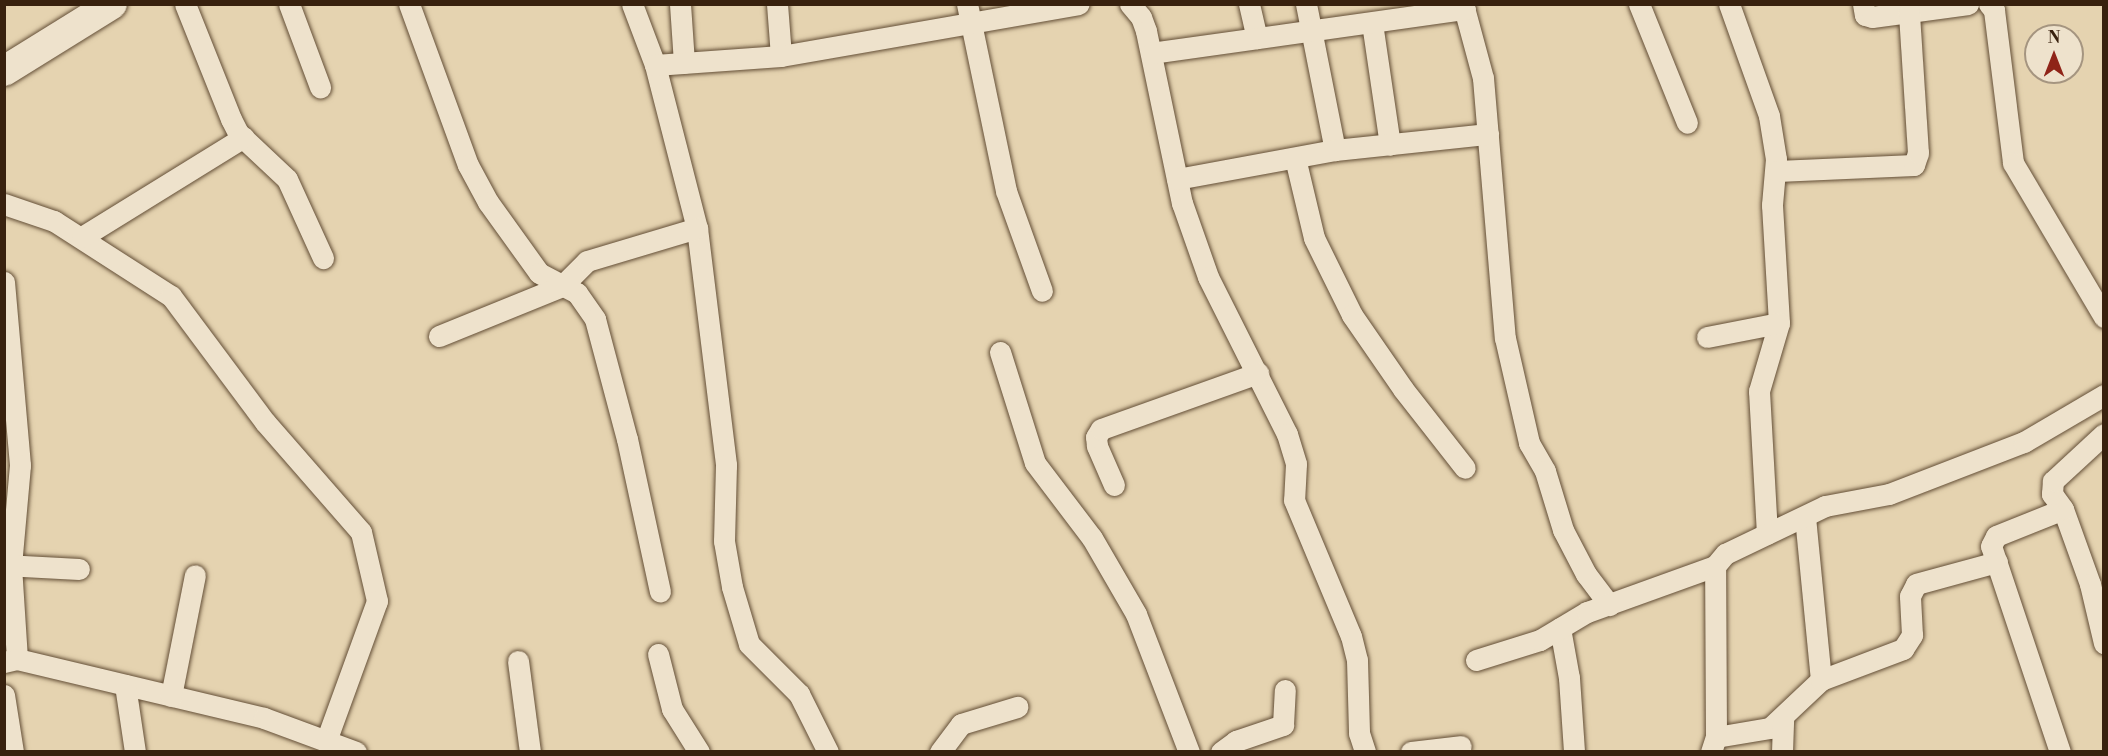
<!DOCTYPE html>
<style>
body{margin:0}
#map{position:relative;width:2108px;height:756px;overflow:hidden;background:#e5d3b0;font-family:"Libre Bodoni",serif}
div>[style]{position:absolute}
.roads{filter:drop-shadow(0 0 2px #634e36) drop-shadow(0 0 2px #634e36)}
.street>*{height:21px;margin:-10.5px;padding:0 10.5px;transform-origin:10.5px;border-radius:10.5px;background:#eee2cc}
.secondary>*{height:30px;margin:-15px;padding:0 15px;transform-origin:15px;border-radius:15px;background:#eee2cc}
span{translate:-50% -50%;white-space:nowrap;text-align:center;line-height:1.15;-webkit-text-stroke:4.5px #eee2cc;paint-order:stroke}
.frame{position:absolute;inset:0;border:6px solid #38210e;pointer-events:none}
.north{position:absolute;left:2024px;top:24px;width:60px;height:60px;box-sizing:border-box;background:#eee2cc;border:2px solid #a59580;border-radius:50%;rotate:0deg;font-size:16px;font-weight:700;line-height:24px;text-align:center;color:#38210e}
.north::after{content:'';display:block;margin:auto;width:21px;height:27px;background:#8f2418;clip-path:polygon(50% 0,100% 100%,50% 72%,0 100%)}
</style>
<div id="map">
<div class="roads">
<div class="street">
<i style="left:185px;top:4px;width:124px;rotate:68.2deg"></i>
<i style="left:231px;top:119px;width:16px;rotate:63deg"></i>
<i style="left:238px;top:133px;width:67px;rotate:43.2deg"></i>
<i style="left:287px;top:179px;width:87px;rotate:65.5deg"></i>
<i style="left:289px;top:4px;width:89px;rotate:69.5deg"></i>
<i style="left:409px;top:4px;width:171px;rotate:69.9deg"></i>
<i style="left:468px;top:165px;width:42px;rotate:61.6deg"></i>
<i style="left:488px;top:202px;width:87px;rotate:54.3deg"></i>
<i style="left:539px;top:273px;width:43px;rotate:27.8deg"></i>
<i style="left:577px;top:293px;width:32px;rotate:55deg"></i>
<i style="left:595px;top:319px;width:124px;rotate:75.1deg"></i>
<i style="left:627px;top:439px;width:156px;rotate:77.8deg"></i>
<i style="left:632px;top:4px;width:65px;rotate:69.3deg"></i>
<i style="left:655px;top:65px;width:168px;rotate:75.6deg"></i>
<i style="left:697px;top:228px;width:239px;rotate:83deg"></i>
<i style="left:726px;top:465px;width:76px;rotate:91.5deg"></i>
<i style="left:724px;top:541px;width:47px;rotate:80.1deg"></i>
<i style="left:732px;top:587px;width:59px;rotate:73.4deg"></i>
<i style="left:749px;top:644px;width:71px;rotate:45deg"></i>
<i style="left:799px;top:694px;width:65px;rotate:63.4deg"></i>
<i style="left:680px;top:4px;width:59px;rotate:86.1deg"></i>
<i style="left:777px;top:4px;width:52px;rotate:85.6deg"></i>
<i style="left:967px;top:4px;width:191px;rotate:78.2deg"></i>
<i style="left:1006px;top:191px;width:106px;rotate:70.2deg"></i>
<i style="left:1130px;top:4px;width:17px;rotate:50deg"></i>
<i style="left:1141px;top:17px;width:15px;rotate:70deg"></i>
<i style="left:1146px;top:31px;width:176px;rotate:78.2deg"></i>
<i style="left:1182px;top:203px;width:78px;rotate:70.6deg"></i>
<i style="left:1208px;top:277px;width:176px;rotate:63.3deg"></i>
<i style="left:1287px;top:434px;width:31px;rotate:73deg"></i>
<i style="left:1296px;top:464px;width:36px;rotate:93deg"></i>
<i style="left:1294px;top:500px;width:147px;rotate:67.3deg"></i>
<i style="left:1351px;top:636px;width:25px;rotate:76deg"></i>
<i style="left:1357px;top:660px;width:73px;rotate:88.4deg"></i>
<i style="left:1359px;top:733px;width:20px;rotate:72deg"></i>
<i style="left:1249px;top:4px;width:35px;rotate:77deg"></i>
<i style="left:1306px;top:4px;width:149px;rotate:78.8deg"></i>
<i style="left:1463px;top:4px;width:77px;rotate:74.9deg"></i>
<i style="left:1483px;top:78px;width:261px;rotate:85.2deg"></i>
<i style="left:1505px;top:338px;width:108px;rotate:77.1deg"></i>
<i style="left:1529px;top:443px;width:32px;rotate:60deg"></i>
<i style="left:1545px;top:471px;width:62px;rotate:73deg"></i>
<i style="left:1563px;top:530px;width:50px;rotate:62.4deg"></i>
<i style="left:1586px;top:574px;width:39px;rotate:53deg"></i>
<i style="left:1639px;top:4px;width:128px;rotate:68deg"></i>
<i style="left:1729px;top:4px;width:119px;rotate:70.3deg"></i>
<i style="left:1769px;top:116px;width:44px;rotate:80.8deg"></i>
<i style="left:1776px;top:159px;width:46px;rotate:95deg"></i>
<i style="left:1772px;top:205px;width:118px;rotate:86.6deg"></i>
<i style="left:1779px;top:323px;width:71px;rotate:106.4deg"></i>
<i style="left:1759px;top:391px;width:143px;rotate:86.8deg"></i>
<i style="left:1863px;top:4px;width:11px;rotate:80deg"></i>
<i style="left:1865px;top:15px;width:7px;rotate:16deg"></i>
<i style="left:1872px;top:17px;width:97px;rotate:-7.7deg"></i>
<i style="left:1989px;top:4px;width:8px;rotate:50deg"></i>
<i style="left:1994px;top:10px;width:154px;rotate:82.9deg"></i>
<i style="left:2013px;top:163px;width:179px;rotate:59.4deg"></i>
<i style="left:1372px;top:23px;width:123px;rotate:81.6deg"></i>
<i style="left:1151px;top:53px;width:317px;rotate:-8deg"></i>
<i style="left:655px;top:65px;width:126px;rotate:-4.1deg"></i>
<i style="left:781px;top:56px;width:302px;rotate:-9.9deg"></i>
<i style="left:1295px;top:158px;width:82px;rotate:76.6deg"></i>
<i style="left:1314px;top:238px;width:86px;rotate:63.7deg"></i>
<i style="left:1352px;top:315px;width:90px;rotate:55.4deg"></i>
<i style="left:1403px;top:389px;width:100px;rotate:51.9deg"></i>
<i style="left:1777px;top:171px;width:137px;rotate:-2.5deg"></i>
<i style="left:1914px;top:165px;width:13px;rotate:-72deg"></i>
<i style="left:1918px;top:153px;width:140px;rotate:-93.7deg"></i>
<i style="left:1177px;top:179px;width:161px;rotate:-10.4deg"></i>
<i style="left:1335px;top:150px;width:154px;rotate:-6deg"></i>
<i style="left:4px;top:204px;width:53px;rotate:18.8deg"></i>
<i style="left:54px;top:221px;width:139px;rotate:32.7deg"></i>
<i style="left:171px;top:296px;width:157px;rotate:53.3deg"></i>
<i style="left:265px;top:422px;width:146px;rotate:48.9deg"></i>
<i style="left:361px;top:532px;width:71px;rotate:76.9deg"></i>
<i style="left:377px;top:601px;width:149px;rotate:110deg"></i>
<i style="left:82px;top:237px;width:190px;rotate:-31.7deg"></i>
<i style="left:4px;top:282px;width:184px;rotate:85deg"></i>
<i style="left:20px;top:465px;width:101px;rotate:95.1deg"></i>
<i style="left:11px;top:566px;width:93px;rotate:86.3deg"></i>
<i style="left:439px;top:336px;width:133px;rotate:-22.1deg"></i>
<i style="left:562px;top:286px;width:35px;rotate:-45deg"></i>
<i style="left:587px;top:261px;width:115px;rotate:-16.7deg"></i>
<i style="left:1707px;top:337px;width:73px;rotate:-11deg"></i>
<i style="left:1000px;top:352px;width:116px;rotate:72.5deg"></i>
<i style="left:1035px;top:463px;width:94px;rotate:52.8deg"></i>
<i style="left:1092px;top:538px;width:88px;rotate:59.9deg"></i>
<i style="left:1136px;top:614px;width:148px;rotate:69deg"></i>
<i style="left:1114px;top:485px;width:43px;rotate:-113.6deg"></i>
<i style="left:1097px;top:446px;width:9px;rotate:-96deg"></i>
<i style="left:1096px;top:437px;width:9px;rotate:-58deg"></i>
<i style="left:1101px;top:429px;width:167px;rotate:-19.6deg"></i>
<i style="left:2063px;top:509px;width:80px;rotate:70.2deg"></i>
<i style="left:2090px;top:584px;width:61px;rotate:76.7deg"></i>
<i style="left:1805px;top:517px;width:164px;rotate:84.4deg"></i>
<i style="left:4px;top:565px;width:75px;rotate:3.1deg"></i>
<i style="left:1560px;top:628px;width:51px;rotate:79.8deg"></i>
<i style="left:1569px;top:678px;width:74px;rotate:86.1deg"></i>
<i style="left:658px;top:654px;width:57px;rotate:75.7deg"></i>
<i style="left:672px;top:709px;width:51px;rotate:57.9deg"></i>
<i style="left:1476px;top:660px;width:67px;rotate:-17.4deg"></i>
<i style="left:1540px;top:640px;width:55px;rotate:-30.8deg"></i>
<i style="left:1587px;top:612px;width:136px;rotate:-19.8deg"></i>
<i style="left:518px;top:661px;width:92px;rotate:82.5deg"></i>
<i style="left:4px;top:662px;width:13px;rotate:-13deg"></i>
<i style="left:17px;top:659px;width:254px;rotate:13.4deg"></i>
<i style="left:264px;top:718px;width:98px;rotate:20.3deg"></i>
<i style="left:125px;top:685px;width:68px;rotate:81.5deg"></i>
<i style="left:4px;top:695px;width:58px;rotate:81deg"></i>
<i style="left:171px;top:696px;width:123px;rotate:-78.8deg"></i>
<i style="left:1716px;top:737px;width:55px;rotate:-9.5deg"></i>
<i style="left:1770px;top:728px;width:70px;rotate:-43.3deg"></i>
<i style="left:1821px;top:680px;width:88px;rotate:-20.7deg"></i>
<i style="left:1903px;top:649px;width:17px;rotate:-57deg"></i>
<i style="left:1912px;top:635px;width:39px;rotate:-93deg"></i>
<i style="left:1910px;top:596px;width:13px;rotate:-63deg"></i>
<i style="left:1916px;top:584px;width:84px;rotate:-15.2deg"></i>
<i style="left:940px;top:752px;width:35px;rotate:-53deg"></i>
<i style="left:961px;top:724px;width:59px;rotate:-16.9deg"></i>
<i style="left:1221px;top:752px;width:19px;rotate:-36deg"></i>
<i style="left:1236px;top:741px;width:50px;rotate:-18.8deg"></i>
<i style="left:1283px;top:725px;width:35px;rotate:-87deg"></i>
<i style="left:1411px;top:752px;width:50px;rotate:-6.8deg"></i>
<i style="left:1711px;top:752px;width:16px;rotate:-72deg"></i>
<i style="left:1716px;top:737px;width:171px;rotate:-90.3deg"></i>
<i style="left:1715px;top:566px;width:16px;rotate:-50deg"></i>
<i style="left:1725px;top:554px;width:111px;rotate:-25.6deg"></i>
<i style="left:1825px;top:506px;width:65px;rotate:-10.6deg"></i>
<i style="left:1889px;top:494px;width:145px;rotate:-21.1deg"></i>
<i style="left:2024px;top:442px;width:93px;rotate:-30.4deg"></i>
<i style="left:1782px;top:752px;width:33px;rotate:-88deg"></i>
<i style="left:2060px;top:752px;width:217px;rotate:-108.5deg"></i>
<i style="left:1991px;top:546px;width:11px;rotate:-63deg"></i>
<i style="left:1996px;top:536px;width:72px;rotate:-21.9deg"></i>
<i style="left:2063px;top:509px;width:19px;rotate:-126deg"></i>
<i style="left:2052px;top:494px;width:13px;rotate:-86deg"></i>
<i style="left:2053px;top:481px;width:69px;rotate:-42.7deg"></i>
</div>
<div class="secondary">
<i style="left:4px;top:71px;width:127px;rotate:-31.8deg"></i>
</div>
</div>
<div class="frame"></div>
<div class="north">N</div>
</div>
